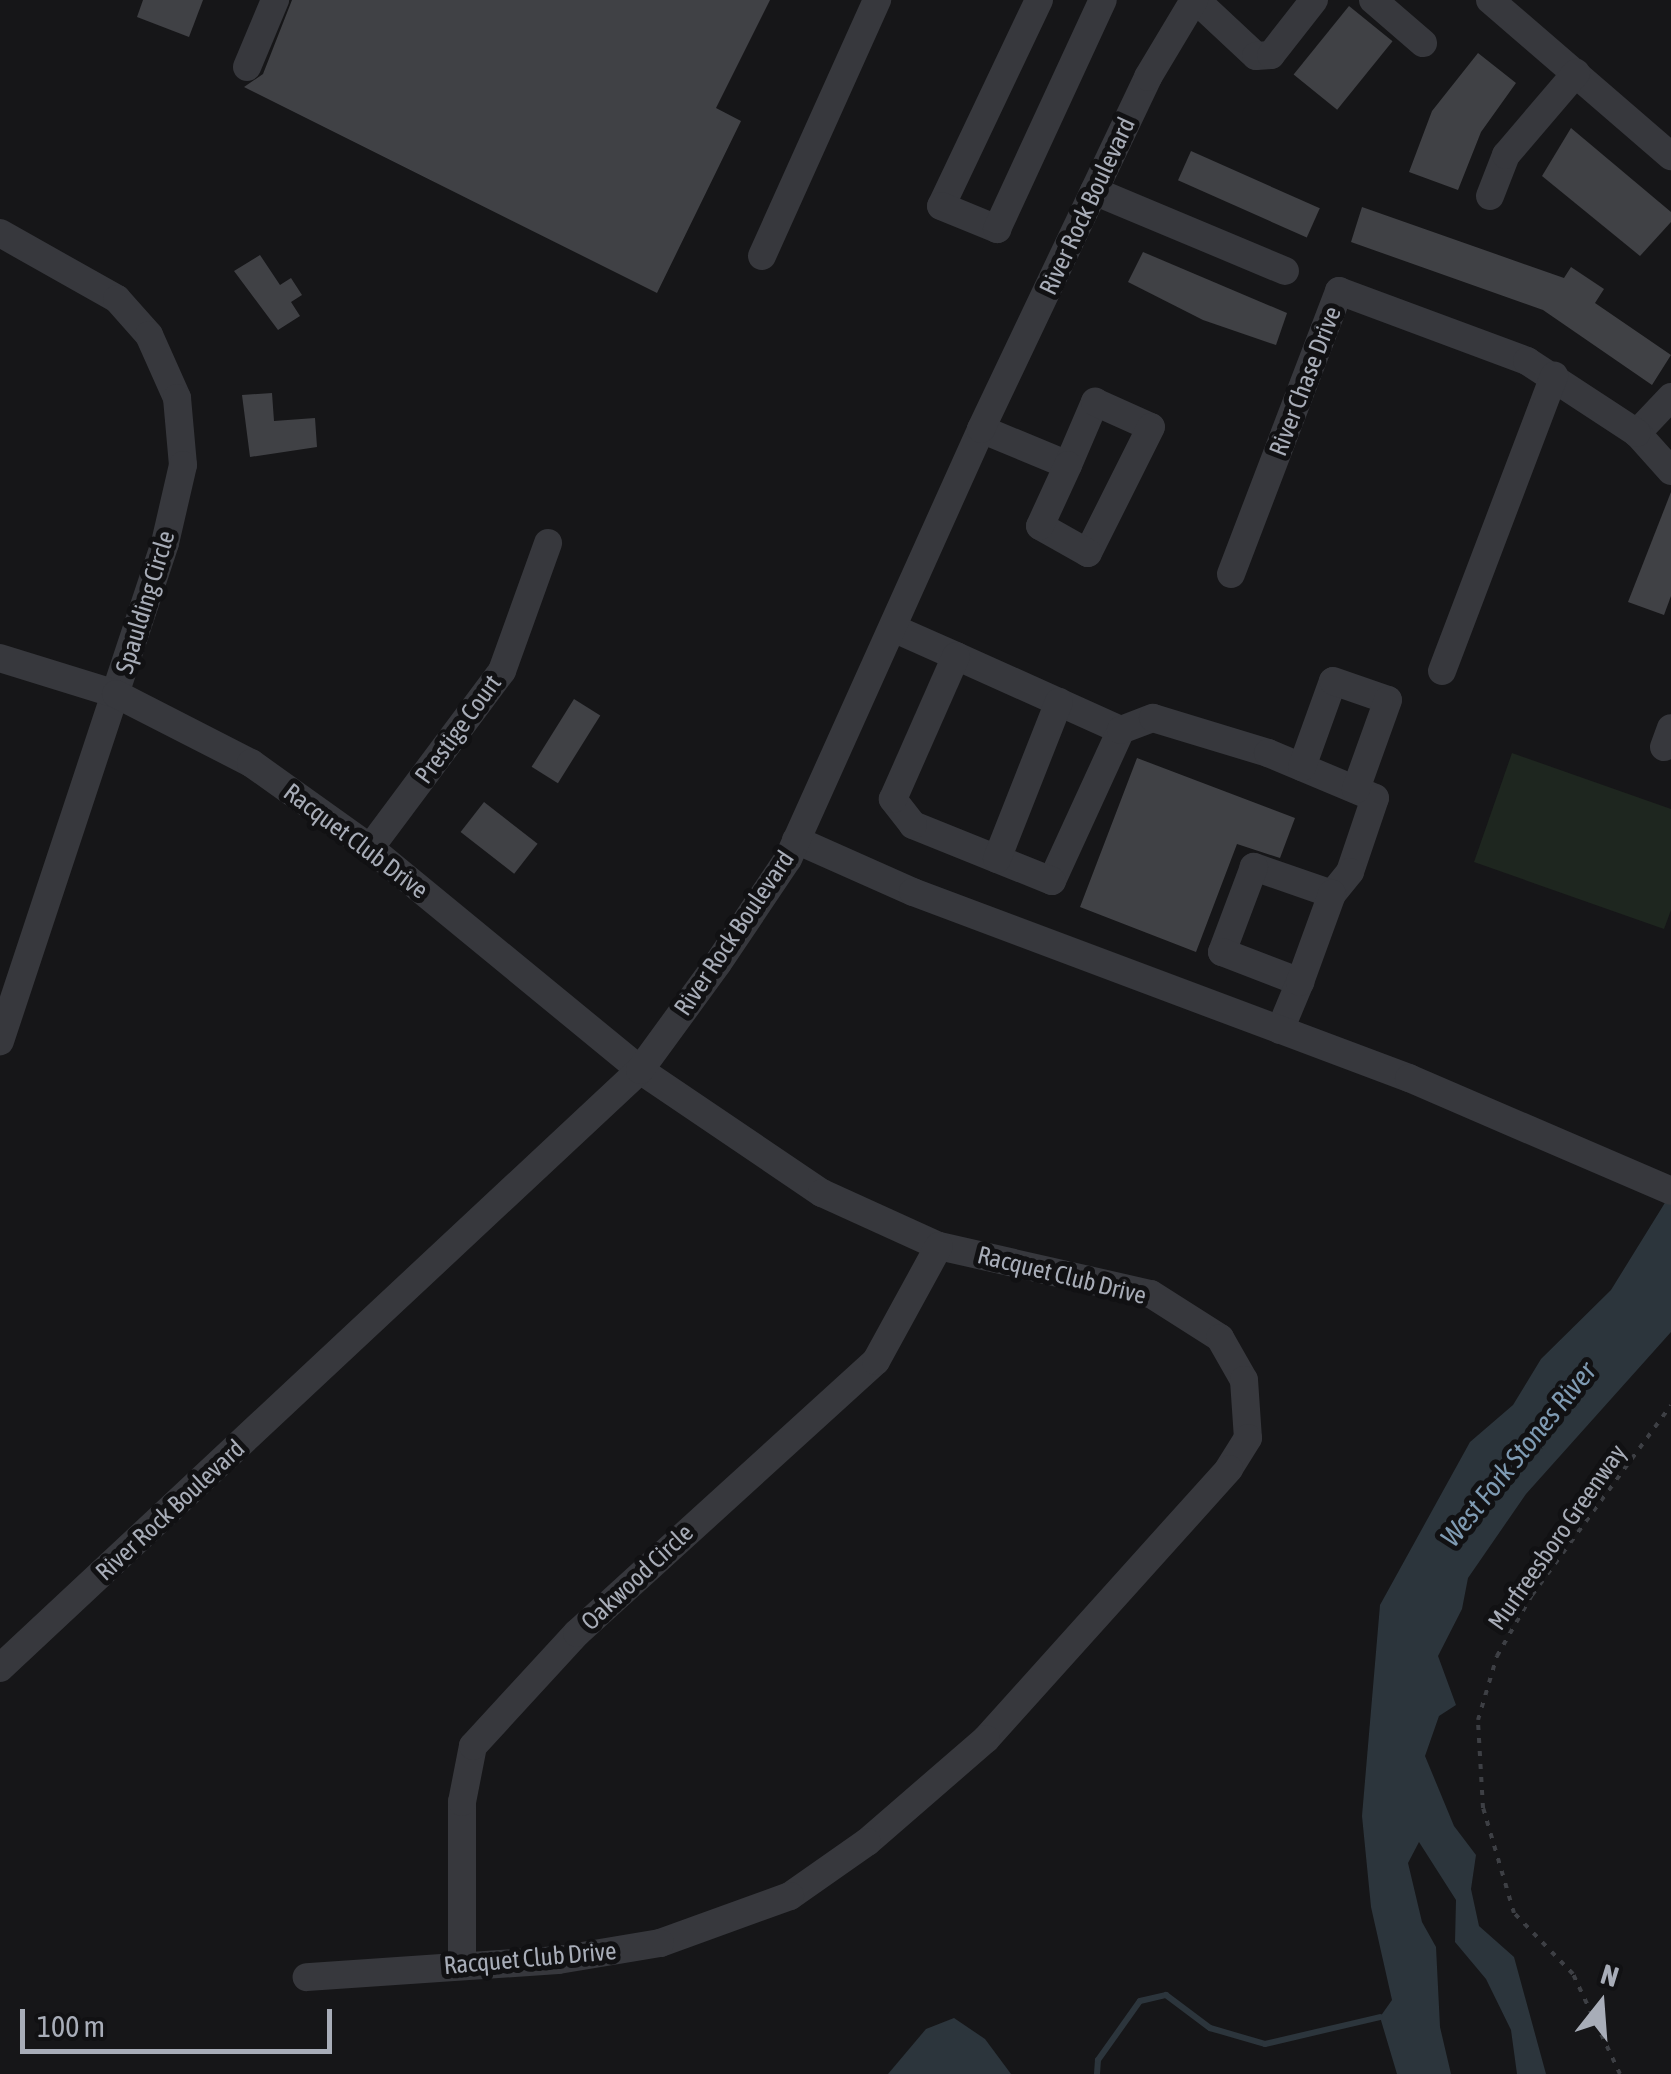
<!DOCTYPE html>
<style>
body{margin:0}
#map{position:relative;width:1671px;height:2074px;overflow:hidden;background:#161618;font-family:"Asap Condensed",sans-serif}
div>[style]{position:absolute}
.green>*{inset:0;background:#1e261f}
.water>*{inset:0;background:#2c353c}
.stream>*{height:6px;margin:-3px;padding:0 3px;transform-origin:3px;border-radius:3px;background:#2c353c}
.building>*{inset:0;background:#404145;transform-origin:0 0}
.path>*{height:4px;margin-top:-2px;transform-origin:0;background:repeating-linear-gradient(90deg,#3d3f44 0 5px,transparent 0 13px)}
.minor>*{height:28px;margin:-14px;padding:0 14px;transform-origin:14px;border-radius:14px;background:#37383d}
span{translate:-50% -50%;white-space:nowrap;text-align:center;line-height:1.15;-webkit-text-stroke:10px #111113;paint-order:stroke}
.street-label{font-size:25px;color:#a8adb8}
.water-label{font-size:28px;color:#7f9bb3;font-style:italic}
.north{position:absolute;left:1551px;top:1954px;width:100px;height:100px;-webkit-text-stroke:8px #111113;paint-order:stroke;rotate:17deg;font-size:28px;font-weight:700;line-height:40px;text-align:center;color:#a8adb8}
.north::after{content:'';display:block;margin:auto;width:35px;height:45px;background:#a8adb8;clip-path:polygon(50% 0,100% 100%,50% 72%,0 100%)}
.scale{position:absolute;left:20px;top:2009px;width:312px;height:45px;box-sizing:border-box;border:5px solid #a8adb8;border-top:0;padding-left:12px;font-size:30px;line-height:35px;white-space:nowrap;color:#a8adb8;-webkit-text-stroke:8px #111113;paint-order:stroke}
</style>
<div id="map">
<div class="green">
<i style="clip-path:polygon(1512px 753px,1671px 809px,1671px 910px,1664px 929px,1474px 862px)"></i>
</div>
<div class="water">
<i style="clip-path:polygon(1671px 1193px,1671px 1332px,1526px 1494px,1468px 1578px,1462px 1609px,1438px 1656px,1456px 1705px,1439px 1716px,1425px 1756px,1454px 1826px,1476px 1855px,1471px 1889px,1479px 1926px,1514px 1957px,1546px 2074px,1517px 2074px,1511px 2030px,1486px 1979px,1455px 1942px,1456px 1900px,1419px 1842px,1408px 1863px,1422px 1922px,1436px 1947px,1440px 2027px,1451px 2074px,1397px 2074px,1380px 2017px,1392px 2000px,1371px 1907px,1362px 1816px,1380px 1605px,1470px 1442px,1513px 1405px,1541px 1359px,1611px 1290px)"></i>
<i style="clip-path:polygon(954px 2018px,985px 2039px,1011px 2074px,888px 2074px,926px 2029px)"></i>
</div>
<div class="stream">
<i style="left:1097px;top:2074px;width:14px;rotate:-86deg"></i>
<i style="left:1098px;top:2060px;width:72px;rotate:-54.6deg"></i>
<i style="left:1140px;top:2001px;width:27px;rotate:-13deg"></i>
<i style="left:1166px;top:1995px;width:55px;rotate:36.9deg"></i>
<i style="left:1210px;top:2028px;width:57px;rotate:16.2deg"></i>
<i style="left:1265px;top:2044px;width:118px;rotate:-13.2deg"></i>
</div>
<div class="building">
<i style="clip-path:polygon(143px 0,203px 0,189px 37px,137px 17px)"></i>
<i style="clip-path:polygon(292px 0,770px 0,716px 108px,741px 121px,657px 293px,244px 87px,263px 74px)"></i>
<i style="left:1349px;top:6px;width:56px;height:88px;rotate:39deg"></i>
<i style="clip-path:polygon(1478px 53px,1516px 83px,1481px 132px,1458px 190px,1409px 172px,1432px 111px)"></i>
<i style="clip-path:polygon(1571px 128px,1671px 212px,1671px 222px,1640px 256px,1542px 176px)"></i>
<i style="left:1191px;top:151px;width:141px;height:32px;rotate:24deg"></i>
<i style="clip-path:polygon(1362px 207px,1564px 278px,1571px 267px,1604px 289px,1595px 303px,1671px 355px,1652px 385px,1543px 310px,1351px 242px)"></i>
<i style="clip-path:polygon(1143px 252px,1287px 313px,1276px 345px,1203px 320px,1128px 282px)"></i>
<i style="clip-path:polygon(260px 255px,280px 285px,291px 278px,302px 295px,291px 302px,300px 316px,278px 330px,234px 271px)"></i>
<i style="clip-path:polygon(272px 393px,274px 421px,315px 418px,317px 447px,250px 457px,242px 395px)"></i>
<i style="clip-path:polygon(1671px 492px,1671px 596px,1664px 615px,1628px 602px)"></i>
<i style="left:574px;top:699px;width:31px;height:80px;rotate:32deg"></i>
<i style="clip-path:polygon(1137px 758px,1295px 818px,1280px 858px,1237px 844px,1196px 952px,1080px 907px)"></i>
<i style="left:484px;top:802px;width:68px;height:38px;rotate:38deg"></i>
</div>
<div class="path">
<i style="left:1620px;top:2074px;width:110px;rotate:-115.2deg"></i>
<i style="left:1573px;top:1974px;width:85px;rotate:-134deg"></i>
<i style="left:1514px;top:1913px;width:109px;rotate:-106.4deg"></i>
<i style="left:1483px;top:1808px;width:88px;rotate:-93.3deg"></i>
<i style="left:1478px;top:1720px;width:67px;rotate:-73.5deg"></i>
<i style="left:1497px;top:1656px;width:70px;rotate:-60.2deg"></i>
<i style="left:1532px;top:1595px;width:235px;rotate:-53.8deg"></i>
</div>
<div class="minor">
<i style="left:1039px;top:0;width:228px;rotate:115.4deg"></i>
<i style="left:941px;top:206px;width:61px;rotate:22.3deg"></i>
<i style="left:997px;top:229px;width:252px;rotate:-65.2deg"></i>
<i style="left:1196px;top:0;width:82px;rotate:43deg"></i>
<i style="left:1256px;top:56px;width:15px;rotate:-4deg"></i>
<i style="left:1271px;top:55px;width:70px;rotate:-52deg"></i>
<i style="left:1373px;top:0;width:66px;rotate:40.7deg"></i>
<i style="left:1490px;top:0;width:239px;rotate:40.8deg"></i>
<i style="left:247px;top:67px;width:73px;rotate:-67.3deg"></i>
<i style="left:1094px;top:191px;width:207px;rotate:22.7deg"></i>
<i style="left:1490px;top:196px;width:44px;rotate:-68.7deg"></i>
<i style="left:1506px;top:155px;width:108px;rotate:-49.5deg"></i>
<i style="left:0;top:233px;width:134px;rotate:29.4deg"></i>
<i style="left:117px;top:299px;width:48px;rotate:48.4deg"></i>
<i style="left:149px;top:335px;width:69px;rotate:66deg"></i>
<i style="left:177px;top:398px;width:67px;rotate:84.9deg"></i>
<i style="left:183px;top:465px;width:80px;rotate:103deg"></i>
<i style="left:165px;top:543px;width:525px;rotate:108.33deg"></i>
<i style="left:762px;top:256px;width:281px;rotate:-65.8deg"></i>
<i style="left:1671px;top:397px;width:50px;rotate:133.4deg"></i>
<i style="left:1637px;top:433px;width:51px;rotate:48.2deg"></i>
<i style="left:981px;top:429px;width:94px;rotate:22.5deg"></i>
<i style="left:1068px;top:465px;width:69px;rotate:-66.8deg"></i>
<i style="left:1095px;top:402px;width:61px;rotate:24.1deg"></i>
<i style="left:1151px;top:427px;width:141px;rotate:116.6deg"></i>
<i style="left:1088px;top:553px;width:55px;rotate:-150.6deg"></i>
<i style="left:1040px;top:526px;width:67px;rotate:-65.3deg"></i>
<i style="left:1231px;top:574px;width:303px;rotate:-69.1deg"></i>
<i style="left:1339px;top:291px;width:201px;rotate:20.4deg"></i>
<i style="left:1527px;top:361px;width:131px;rotate:33.2deg"></i>
<i style="left:895px;top:629px;width:67px;rotate:23.9deg"></i>
<i style="left:956px;top:656px;width:181px;rotate:24.2deg"></i>
<i style="left:1121px;top:730px;width:166px;rotate:114.6deg"></i>
<i style="left:1052px;top:881px;width:150px;rotate:-158.1deg"></i>
<i style="left:913px;top:825px;width:33px;rotate:-128deg"></i>
<i style="left:893px;top:799px;width:156px;rotate:-66.2deg"></i>
<i style="left:0;top:658px;width:121px;rotate:17.2deg"></i>
<i style="left:116px;top:694px;width:152px;rotate:27.1deg"></i>
<i style="left:251px;top:763px;width:146px;rotate:35.5deg"></i>
<i style="left:370px;top:848px;width:350px;rotate:39.4deg"></i>
<i style="left:640px;top:1070px;width:220px;rotate:34.1deg"></i>
<i style="left:822px;top:1193px;width:128px;rotate:24.4deg"></i>
<i style="left:939px;top:1246px;width:217px;rotate:12.8deg"></i>
<i style="left:1151px;top:1294px;width:82px;rotate:32.5deg"></i>
<i style="left:1220px;top:1338px;width:48px;rotate:60.3deg"></i>
<i style="left:1244px;top:1380px;width:58px;rotate:86.1deg"></i>
<i style="left:1248px;top:1438px;width:36px;rotate:122deg"></i>
<i style="left:1229px;top:1469px;width:363px;rotate:132deg"></i>
<i style="left:986px;top:1739px;width:157px;rotate:139.1deg"></i>
<i style="left:867px;top:1842px;width:94px;rotate:145deg"></i>
<i style="left:790px;top:1896px;width:138px;rotate:160.1deg"></i>
<i style="left:660px;top:1943px;width:103px;rotate:170.5deg"></i>
<i style="left:558px;top:1960px;width:252px;rotate:176.1deg"></i>
<i style="left:1442px;top:671px;width:316px;rotate:-69.2deg"></i>
<i style="left:1121px;top:730px;width:34px;rotate:-21deg"></i>
<i style="left:1153px;top:718px;width:120px;rotate:16.9deg"></i>
<i style="left:1268px;top:753px;width:116px;rotate:22.8deg"></i>
<i style="left:1375px;top:798px;width:78px;rotate:108.7deg"></i>
<i style="left:1350px;top:872px;width:28px;rotate:129deg"></i>
<i style="left:1332px;top:894px;width:83px;rotate:-160.9deg"></i>
<i style="left:1254px;top:867px;width:91px;rotate:110.6deg"></i>
<i style="left:1222px;top:952px;width:84px;rotate:21deg"></i>
<i style="left:1300px;top:982px;width:52px;rotate:112.6deg"></i>
<i style="left:1664px;top:747px;width:20px;rotate:-70deg"></i>
<i style="left:1302px;top:767px;width:91px;rotate:-70.2deg"></i>
<i style="left:1333px;top:681px;width:58px;rotate:19.1deg"></i>
<i style="left:1388px;top:700px;width:95px;rotate:109.8deg"></i>
<i style="left:796px;top:840px;width:128px;rotate:24deg"></i>
<i style="left:913px;top:892px;width:530px;rotate:20.56deg"></i>
<i style="left:1409px;top:1078px;width:285px;rotate:23.3deg"></i>
<i style="left:370px;top:848px;width:221px;rotate:-53.3deg"></i>
<i style="left:502px;top:671px;width:136px;rotate:-70.2deg"></i>
<i style="left:997px;top:859px;width:169px;rotate:-68.5deg"></i>
<i style="left:1300px;top:982px;width:94px;rotate:-70deg"></i>
<i style="left:0;top:1668px;width:876px;rotate:-43.06deg"></i>
<i style="left:640px;top:1070px;width:132px;rotate:-53.9deg"></i>
<i style="left:718px;top:963px;width:125px;rotate:-56.1deg"></i>
<i style="left:788px;top:859px;width:471px;rotate:-65.8deg"></i>
<i style="left:981px;top:429px;width:390px;rotate:-64.6deg"></i>
<i style="left:1148px;top:77px;width:90px;rotate:-59.1deg"></i>
<i style="left:462px;top:1964px;width:162px;rotate:-90deg"></i>
<i style="left:462px;top:1802px;width:57px;rotate:-78.9deg"></i>
<i style="left:473px;top:1746px;width:154px;rotate:-47.4deg"></i>
<i style="left:577px;top:1633px;width:404px;rotate:-42.3deg"></i>
<i style="left:876px;top:1361px;width:131px;rotate:-61.3deg"></i>
</div>
<div class="street-label">
<span style="left:1087px;top:206px;rotate:-65deg">River Rock Boulevard</span>
<span style="left:1305px;top:381px;rotate:-69deg">River Chase Drive</span>
<span style="left:145px;top:602px;rotate:-73deg">Spaulding Circle</span>
<span style="left:458px;top:729px;rotate:-54deg">Prestige Court</span>
<span style="left:356px;top:841px;rotate:37deg">Racquet Club Drive</span>
<span style="left:734px;top:933px;rotate:-56deg">River Rock Boulevard</span>
<span style="left:1062px;top:1275px;rotate:14deg">Racquet Club Drive</span>
<span style="left:170px;top:1510px;rotate:-43deg">River Rock Boulevard</span>
<span style="left:1557px;top:1537px;rotate:-55deg">Murfreesboro Greenway</span>
<span style="left:637px;top:1577px;rotate:-43deg">Oakwood Circle</span>
<span style="left:530px;top:1958px;rotate:-5deg">Racquet Club Drive</span>
</div>
<div class="water-label">
<span style="left:1518px;top:1454px;rotate:-51deg">West Fork Stones River</span>
</div>
<div class="north">N</div>
<div class="scale">100 m</div>
</div>
